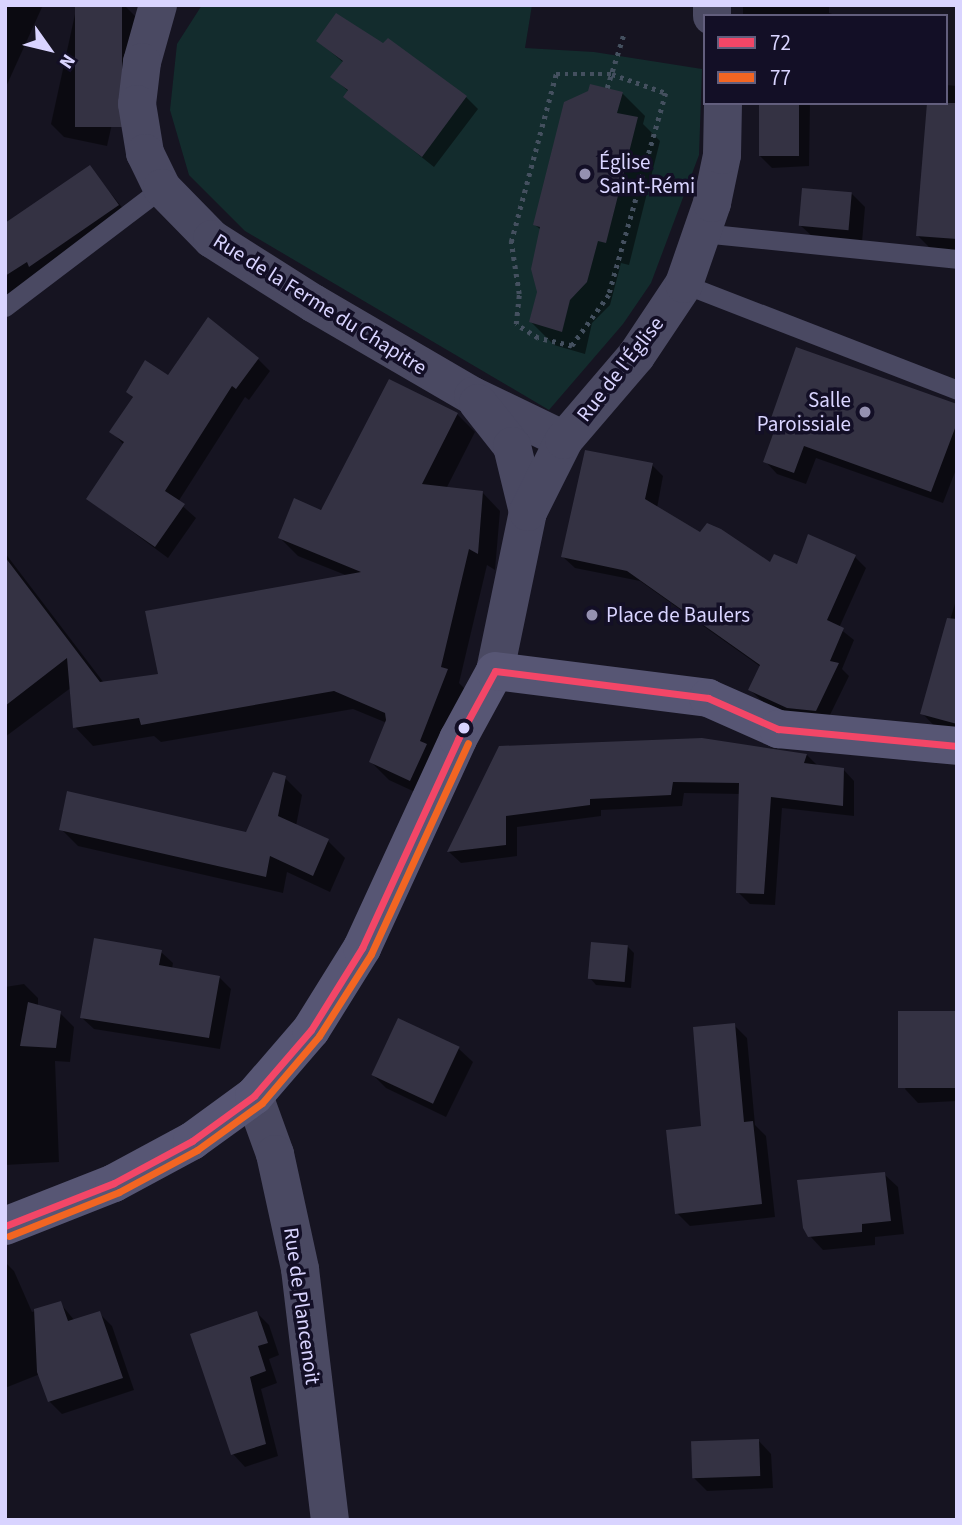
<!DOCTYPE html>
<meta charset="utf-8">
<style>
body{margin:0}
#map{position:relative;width:962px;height:1525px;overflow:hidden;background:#161421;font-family:"Source Sans 3",sans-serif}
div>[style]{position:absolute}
.green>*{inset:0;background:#132c2d}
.shadow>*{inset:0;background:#0007}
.building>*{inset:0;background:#343243;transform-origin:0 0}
.path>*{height:4.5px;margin-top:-2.25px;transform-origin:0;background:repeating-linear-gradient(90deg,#44505f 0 3.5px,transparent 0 8.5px)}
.lane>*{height:19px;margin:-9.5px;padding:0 9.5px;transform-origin:9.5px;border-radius:9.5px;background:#4a4962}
.street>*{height:38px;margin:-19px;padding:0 19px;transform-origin:19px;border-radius:19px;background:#4a4962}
.secondary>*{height:38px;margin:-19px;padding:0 19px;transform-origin:19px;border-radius:19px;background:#575674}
.bus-1>*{height:7px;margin:-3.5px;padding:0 3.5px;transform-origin:3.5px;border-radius:3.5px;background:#f34667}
.bus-2>*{height:7px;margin:-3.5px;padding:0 3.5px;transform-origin:3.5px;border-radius:3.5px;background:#f26522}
.dots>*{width:19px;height:19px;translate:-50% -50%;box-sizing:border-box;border:4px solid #130f26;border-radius:50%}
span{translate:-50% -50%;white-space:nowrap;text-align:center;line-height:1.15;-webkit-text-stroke:7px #130f26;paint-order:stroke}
.poi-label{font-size:21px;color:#d9d4ff}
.left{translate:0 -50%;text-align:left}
.right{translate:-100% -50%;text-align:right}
.street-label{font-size:21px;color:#d9d4ff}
.frame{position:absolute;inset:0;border:7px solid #d9d4ff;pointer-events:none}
.legend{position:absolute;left:703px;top:14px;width:245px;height:91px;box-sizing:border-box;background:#130f26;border:2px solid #625e7d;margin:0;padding:9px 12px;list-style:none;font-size:21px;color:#d9d4ff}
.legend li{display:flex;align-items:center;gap:14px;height:35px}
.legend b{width:35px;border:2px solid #625e7d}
.north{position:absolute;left:14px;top:14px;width:70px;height:70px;-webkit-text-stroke:5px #130f26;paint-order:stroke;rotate:124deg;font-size:19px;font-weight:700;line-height:28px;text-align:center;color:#d9d4ff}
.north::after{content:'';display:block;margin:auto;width:24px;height:32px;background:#d9d4ff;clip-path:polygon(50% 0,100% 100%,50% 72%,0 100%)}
</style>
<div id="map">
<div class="green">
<i style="clip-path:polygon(202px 5px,532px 5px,525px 48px,594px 52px,702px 69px,699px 155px,651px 283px,623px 324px,549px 410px,245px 231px,189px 175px,170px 110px,177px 44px)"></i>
</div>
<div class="shadow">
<i style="clip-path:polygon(5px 5px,43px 5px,5px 89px)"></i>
<i style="clip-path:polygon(77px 5px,124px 5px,136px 17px,107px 146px,64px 137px,51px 124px)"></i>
<i style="clip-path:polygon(743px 5px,829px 5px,829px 13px,839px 16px,743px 16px)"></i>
<i style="clip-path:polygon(318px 41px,466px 97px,478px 109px,434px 167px,346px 97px,349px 92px,333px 77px,344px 63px)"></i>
<i style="clip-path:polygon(946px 85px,957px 86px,957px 251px,931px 249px,917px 235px)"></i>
<i style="clip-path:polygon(622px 93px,645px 116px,643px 124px,660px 141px,629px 265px,621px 263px,610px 305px,592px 323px,585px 354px,554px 345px,531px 322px,539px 292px,541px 230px,535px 225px)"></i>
<i style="clip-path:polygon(761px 103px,810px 103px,809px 166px,772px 168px,760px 156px)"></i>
<i style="clip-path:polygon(90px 168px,134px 222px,5px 306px,5px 221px,7px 224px)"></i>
<i style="clip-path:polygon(852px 194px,865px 207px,862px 242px,814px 238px,800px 225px)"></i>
<i style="clip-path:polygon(258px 359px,270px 371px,249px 400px,245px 397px,178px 502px,196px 518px,168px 558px,88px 499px,124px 445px,111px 431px,134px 399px,128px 392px,169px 378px)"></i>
<i style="clip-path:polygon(957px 405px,957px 467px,943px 503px,816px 458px,806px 484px,777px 474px,765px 461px,778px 426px,772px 420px)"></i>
<i style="clip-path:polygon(457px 414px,475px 432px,446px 489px,482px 492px,500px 511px,495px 570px,487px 565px,459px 683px,465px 689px,428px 798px,389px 780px,371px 762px,387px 723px,353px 709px,161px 742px,154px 736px,93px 746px,75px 727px,72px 687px,5px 737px,5px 553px,104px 683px,160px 675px,348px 576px,298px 556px,280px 538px)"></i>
<i style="clip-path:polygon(652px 465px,663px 476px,657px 508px,700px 535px,771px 564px,798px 567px,855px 557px,866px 568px,839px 628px,854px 640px,842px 669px,849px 676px,827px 721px,800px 718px,762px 701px,750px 690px,761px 667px,640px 581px,575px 568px,563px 557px)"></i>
<i style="clip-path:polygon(957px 597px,957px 737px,941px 733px,922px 713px)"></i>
<i style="clip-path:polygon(702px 739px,807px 755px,818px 766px,843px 769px,854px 781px,854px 816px,782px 808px,775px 905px,750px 904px,738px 892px,741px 794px,684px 793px,682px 806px,601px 810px,601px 816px,517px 827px,517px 856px,461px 863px,449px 852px,500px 747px)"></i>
<i style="clip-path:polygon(285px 778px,302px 795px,296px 826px,328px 841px,345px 858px,330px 892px,287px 872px,283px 893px,78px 846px,61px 829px,247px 834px)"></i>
<i style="clip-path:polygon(627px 946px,634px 953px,631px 988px,596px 985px,590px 978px)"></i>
<i style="clip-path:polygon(161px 952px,173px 963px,172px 969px,219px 977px,231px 989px,220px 1049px,94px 1029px,82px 1018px)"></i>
<i style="clip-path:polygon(24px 984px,38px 998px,38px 1007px,60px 1013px,74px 1027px,70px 1062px,55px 1061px,59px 1162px,5px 1165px,5px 987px)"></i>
<i style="clip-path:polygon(957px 1013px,957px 1101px,918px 1103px,905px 1089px)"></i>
<i style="clip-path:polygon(399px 1020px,459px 1049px,473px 1062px,446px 1117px,386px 1088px,373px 1075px)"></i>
<i style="clip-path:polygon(734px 1025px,747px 1038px,755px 1125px,766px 1136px,775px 1217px,690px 1226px,677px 1213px)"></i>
<i style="clip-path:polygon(884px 1174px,898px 1187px,904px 1234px,875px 1237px,875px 1245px,823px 1250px,810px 1236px)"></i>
<i style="clip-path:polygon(5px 1262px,14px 1271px,32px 1312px,60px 1303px,75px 1321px,99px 1313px,112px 1326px,134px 1390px,62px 1414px,49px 1401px,40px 1374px,5px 1388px)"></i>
<i style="clip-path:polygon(257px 1313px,269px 1325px,279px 1355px,269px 1359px,277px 1383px,261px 1389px,278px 1456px,245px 1467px,233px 1454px)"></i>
<i style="clip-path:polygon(758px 1440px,771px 1454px,773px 1488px,707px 1491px,693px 1477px)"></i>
</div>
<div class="building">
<i style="left:75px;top:5px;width:47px;height:122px"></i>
<i style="clip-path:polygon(336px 13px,383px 43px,388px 38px,467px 96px,422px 157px,343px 97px,348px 90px,330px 77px,343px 61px,316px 41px)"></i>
<i style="clip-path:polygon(590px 84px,623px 92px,617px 113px,638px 117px,606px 243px,598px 241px,587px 282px,570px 300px,562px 332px,529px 322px,537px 292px,531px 269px,540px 227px,533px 225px,564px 102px,588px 91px)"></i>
<i style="left:759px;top:103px;width:40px;height:53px"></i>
<i style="clip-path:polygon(927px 103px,957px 103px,957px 239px,916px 236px)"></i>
<i style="clip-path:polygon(90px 165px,119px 205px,29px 267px,27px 262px,5px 276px,5px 223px)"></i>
<i style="left:802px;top:188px;width:50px;height:38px;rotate:5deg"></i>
<i style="clip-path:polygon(208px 317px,259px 358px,236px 389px,232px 386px,165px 491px,185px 504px,155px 547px,86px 499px,124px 442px,109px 432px,133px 397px,126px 392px,145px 360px,168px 375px)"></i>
<i style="clip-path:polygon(796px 347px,957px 404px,957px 423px,931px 492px,804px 446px,794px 473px,763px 462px,777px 423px,770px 421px)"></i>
<i style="clip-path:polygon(389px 379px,458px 413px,422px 484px,483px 491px,478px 554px,469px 549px,441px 667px,448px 669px,420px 741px,427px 744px,410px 781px,369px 762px,386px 720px,385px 713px,334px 691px,141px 725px,139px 718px,73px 728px,67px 658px,5px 706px,5px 557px,100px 682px,158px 674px,145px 611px,361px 572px,278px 538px,294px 498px,321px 510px)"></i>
<i style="clip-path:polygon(585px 450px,653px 463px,645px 499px,700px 532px,707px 523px,721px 529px,770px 562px,774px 554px,797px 564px,808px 534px,856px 555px,827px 620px,844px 628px,830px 661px,839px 663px,816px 711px,787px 708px,748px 690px,760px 665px,627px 571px,561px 557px)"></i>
<i style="clip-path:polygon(947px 618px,957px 619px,957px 724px,920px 714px)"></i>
<i style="clip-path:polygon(702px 738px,807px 754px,804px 763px,844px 768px,843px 806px,771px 797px,764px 894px,736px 893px,739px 783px,673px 782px,671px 795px,590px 799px,590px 805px,506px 816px,506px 845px,447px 852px,499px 746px)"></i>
<i style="clip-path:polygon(273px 772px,286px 776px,278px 816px,329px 839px,313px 876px,270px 856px,266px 877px,59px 830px,67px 791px,246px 832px)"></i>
<i style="clip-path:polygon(94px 938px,162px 950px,159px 965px,220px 976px,209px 1038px,80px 1018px)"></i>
<i style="left:591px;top:942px;width:37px;height:37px;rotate:5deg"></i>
<i style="clip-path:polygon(28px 1002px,61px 1011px,56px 1048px,20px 1046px)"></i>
<i style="left:957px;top:1011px;width:77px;height:59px;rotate:90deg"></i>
<i style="left:398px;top:1018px;width:68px;height:63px;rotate:25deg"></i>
<i style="clip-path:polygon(735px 1023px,744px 1122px,753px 1121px,762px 1204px,675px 1214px,666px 1130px,701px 1126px,693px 1027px)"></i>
<i style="clip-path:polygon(885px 1172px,891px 1221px,862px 1224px,862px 1232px,808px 1237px,803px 1228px,797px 1180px)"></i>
<i style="clip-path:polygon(61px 1301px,68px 1321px,100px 1311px,123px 1378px,48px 1402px,37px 1372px,34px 1309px)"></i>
<i style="clip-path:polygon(257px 1311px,268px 1343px,258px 1346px,266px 1371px,250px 1377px,266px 1444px,231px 1455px,190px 1334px)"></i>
<i style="left:759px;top:1439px;width:37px;height:68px;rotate:88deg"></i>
</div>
<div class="path">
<i style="left:556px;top:74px;width:56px"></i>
<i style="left:612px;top:74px;width:57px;rotate:19.4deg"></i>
<i style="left:666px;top:93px;width:210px;rotate:105.8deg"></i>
<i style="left:609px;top:295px;width:63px;rotate:126deg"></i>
<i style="left:572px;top:346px;width:35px;rotate:-167deg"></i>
<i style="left:538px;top:338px;width:26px;rotate:-148deg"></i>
<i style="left:516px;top:324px;width:30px;rotate:-84deg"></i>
<i style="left:519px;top:294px;width:53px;rotate:-98.7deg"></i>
<i style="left:511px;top:242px;width:174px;rotate:-75deg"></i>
<i style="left:607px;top:88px;width:58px;rotate:-72.8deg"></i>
</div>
<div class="lane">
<i style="left:702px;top:233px;width:256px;rotate:5.8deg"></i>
<i style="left:684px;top:284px;width:293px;rotate:21.2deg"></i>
<i style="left:5px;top:307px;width:197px;rotate:-37.2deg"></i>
</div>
<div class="street">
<i style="left:158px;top:5px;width:59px;rotate:105.7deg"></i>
<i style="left:142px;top:62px;width:42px;rotate:96.8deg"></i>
<i style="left:137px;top:104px;width:50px;rotate:80.7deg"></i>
<i style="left:145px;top:153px;width:39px;rotate:64deg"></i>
<i style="left:162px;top:188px;width:71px;rotate:45.6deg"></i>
<i style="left:212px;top:239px;width:120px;rotate:32.4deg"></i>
<i style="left:313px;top:303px;width:185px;rotate:30.2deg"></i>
<i style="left:473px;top:396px;width:101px;rotate:25.8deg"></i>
<i style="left:712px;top:16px;width:11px;rotate:-90deg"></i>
<i style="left:478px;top:403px;width:55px;rotate:51.7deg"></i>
<i style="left:512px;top:446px;width:68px;rotate:76.4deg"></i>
<i style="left:495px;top:671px;width:162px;rotate:-78.3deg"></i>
<i style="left:528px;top:512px;width:80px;rotate:-63.4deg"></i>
<i style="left:564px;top:440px;width:111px;rotate:-49.4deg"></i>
<i style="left:636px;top:356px;width:87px;rotate:-56.3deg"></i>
<i style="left:684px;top:284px;width:86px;rotate:-70.9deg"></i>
<i style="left:712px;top:203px;width:49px;rotate:-78.2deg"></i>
<i style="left:722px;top:155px;width:52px;rotate:-88.9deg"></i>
<i style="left:254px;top:1096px;width:62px;rotate:70.1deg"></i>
<i style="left:275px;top:1154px;width:118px;rotate:77.7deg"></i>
<i style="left:300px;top:1269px;width:253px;rotate:83.2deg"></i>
</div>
<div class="secondary">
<i style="left:5px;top:1226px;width:117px;rotate:-21.5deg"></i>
<i style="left:114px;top:1183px;width:89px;rotate:-28.3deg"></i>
<i style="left:192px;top:1141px;width:77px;rotate:-36deg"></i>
<i style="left:254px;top:1096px;width:87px;rotate:-49.2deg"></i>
<i style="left:311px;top:1030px;width:97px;rotate:-58.1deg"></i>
<i style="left:362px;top:948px;width:230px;rotate:-65.3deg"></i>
<i style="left:458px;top:739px;width:77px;rotate:-61.4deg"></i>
<i style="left:495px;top:671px;width:215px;rotate:7.2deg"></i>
<i style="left:708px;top:698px;width:77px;rotate:23.9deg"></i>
<i style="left:778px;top:729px;width:180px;rotate:5.4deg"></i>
</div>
<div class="bus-1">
<i style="left:495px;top:671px;width:215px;rotate:7.2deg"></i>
<i style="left:708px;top:698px;width:77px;rotate:23.9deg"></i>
<i style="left:778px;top:729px;width:180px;rotate:5.4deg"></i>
<i style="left:5px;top:1226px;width:117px;rotate:-21.5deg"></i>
<i style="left:114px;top:1183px;width:89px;rotate:-28.3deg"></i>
<i style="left:192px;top:1141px;width:77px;rotate:-36deg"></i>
<i style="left:254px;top:1096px;width:87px;rotate:-49.2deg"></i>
<i style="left:311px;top:1030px;width:97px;rotate:-58.1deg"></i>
<i style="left:362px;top:948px;width:230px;rotate:-65.3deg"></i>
<i style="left:458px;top:739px;width:77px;rotate:-61.4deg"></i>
</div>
<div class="bus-2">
<i style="left:9px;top:1236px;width:118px;rotate:-21.8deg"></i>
<i style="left:119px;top:1192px;width:89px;rotate:-28.3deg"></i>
<i style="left:197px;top:1150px;width:80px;rotate:-35.9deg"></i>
<i style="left:262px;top:1103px;width:88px;rotate:-49.6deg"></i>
<i style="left:319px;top:1036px;width:97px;rotate:-57.6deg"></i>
<i style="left:371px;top:954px;width:232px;rotate:-65.3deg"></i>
</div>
<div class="dots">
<i style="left:585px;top:174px;background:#9591b1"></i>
<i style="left:865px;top:412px;background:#9591b1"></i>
<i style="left:592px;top:615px;background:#9591b1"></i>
<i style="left:464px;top:728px;background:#d9d4ff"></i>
</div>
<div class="poi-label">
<span class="left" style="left:599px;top:174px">Église<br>Saint-Rémi</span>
<span class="right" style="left:851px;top:412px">Salle<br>Paroissiale</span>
<span class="left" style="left:606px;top:615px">Place de Baulers</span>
</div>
<div class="street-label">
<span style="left:320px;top:304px;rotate:32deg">Rue de la Ferme du Chapitre</span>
<span style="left:620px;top:369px;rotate:-52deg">Rue de l'Église</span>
<span style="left:302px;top:1306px;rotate:82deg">Rue de Plancenoit</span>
</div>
<div class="frame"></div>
<ul class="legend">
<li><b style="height:9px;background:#f34667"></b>72</li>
<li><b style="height:9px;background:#f26522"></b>77</li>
</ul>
<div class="north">N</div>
</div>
